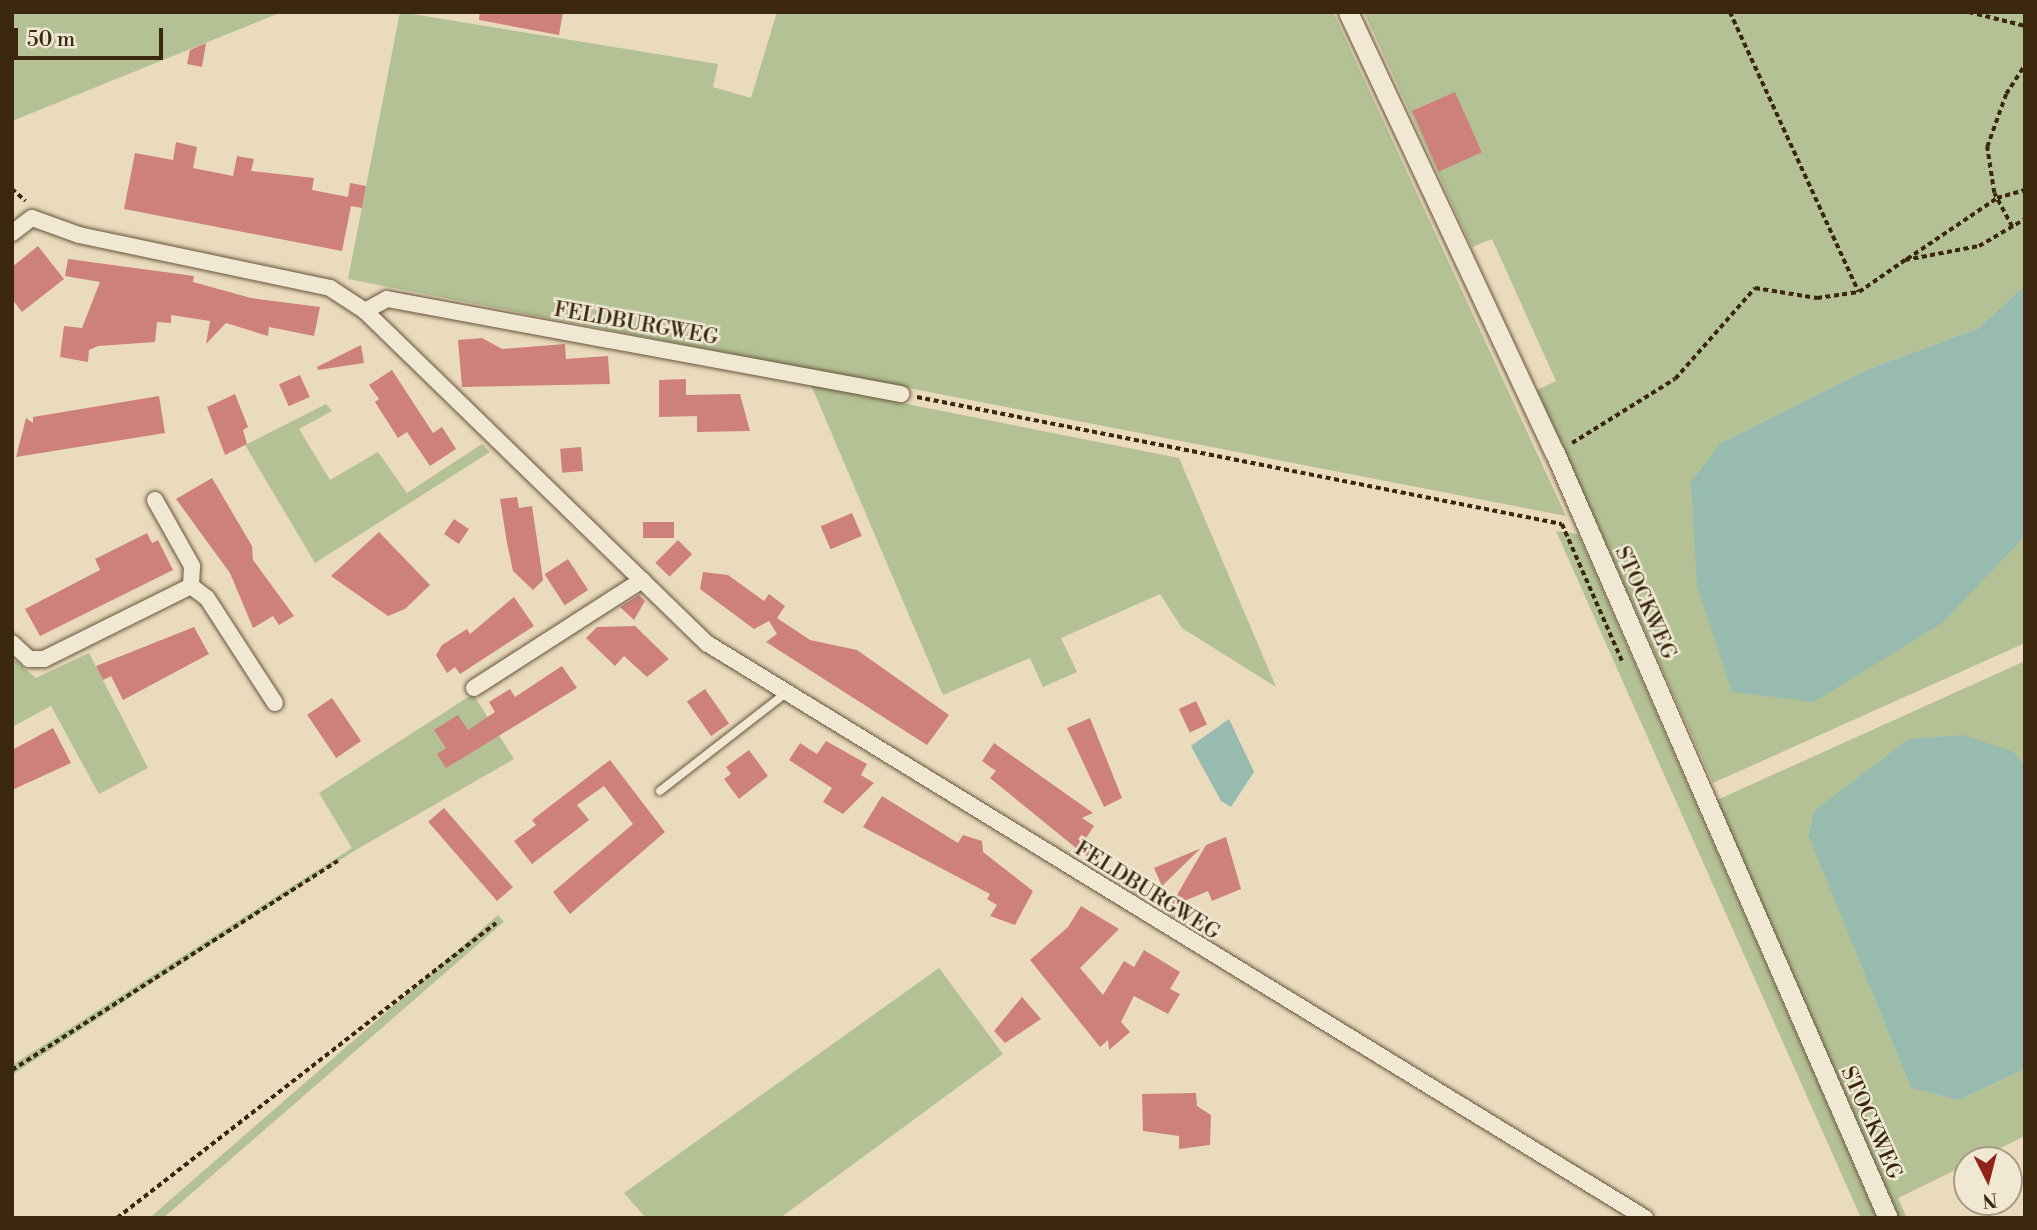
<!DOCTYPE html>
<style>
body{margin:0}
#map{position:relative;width:2037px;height:1230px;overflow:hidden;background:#eadbbd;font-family:"Libre Bodoni",serif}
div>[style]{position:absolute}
.green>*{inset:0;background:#b3c194;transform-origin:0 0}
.water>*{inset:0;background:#98bbb0}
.building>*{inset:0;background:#ce817b;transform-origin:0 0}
.path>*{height:3.5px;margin-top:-1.75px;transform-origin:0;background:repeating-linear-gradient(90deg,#3a270e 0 5px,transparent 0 8.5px)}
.roads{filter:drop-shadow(0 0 2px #66543a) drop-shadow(0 0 2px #66543a)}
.service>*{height:8px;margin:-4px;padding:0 4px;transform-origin:4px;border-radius:4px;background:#f1e8d4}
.minor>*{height:16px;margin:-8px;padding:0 8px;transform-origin:8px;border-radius:8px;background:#f1e8d4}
.tertiary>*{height:19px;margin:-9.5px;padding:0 9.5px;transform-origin:9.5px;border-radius:9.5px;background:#f1e8d4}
span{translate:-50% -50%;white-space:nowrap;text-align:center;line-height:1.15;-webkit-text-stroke:5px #f1e8d4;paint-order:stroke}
.street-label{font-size:21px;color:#3a270e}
.frame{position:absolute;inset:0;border:14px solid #3a270e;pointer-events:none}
.north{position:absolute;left:1953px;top:1146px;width:70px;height:70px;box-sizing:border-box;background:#f1e8d4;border:2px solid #a89b85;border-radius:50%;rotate:174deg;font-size:19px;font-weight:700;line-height:28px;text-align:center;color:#3a270e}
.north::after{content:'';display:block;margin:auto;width:24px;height:32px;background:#8f2418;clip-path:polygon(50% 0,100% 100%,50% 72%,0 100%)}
.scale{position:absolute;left:14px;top:28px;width:149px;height:32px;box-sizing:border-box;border:4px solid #3a270e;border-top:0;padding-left:9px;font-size:21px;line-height:24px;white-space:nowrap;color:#3a270e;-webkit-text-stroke:5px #f1e8d4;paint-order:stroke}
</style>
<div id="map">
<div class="green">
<i style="clip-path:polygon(12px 12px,282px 12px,12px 121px)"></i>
<i style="clip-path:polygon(400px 12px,718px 64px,713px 87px,751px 98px,777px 12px,1333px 12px,1566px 516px,348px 279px)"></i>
<i style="clip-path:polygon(1364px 12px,2025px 12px,2025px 285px,1979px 328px,1866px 370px,1721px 443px,2015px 543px,2025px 536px,2025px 643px,1713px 783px,1537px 390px,1556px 381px,1492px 239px,1472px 247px)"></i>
<i style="clip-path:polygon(811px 385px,1179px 458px,1276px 687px,1182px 628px,1160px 594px,1061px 638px,1077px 672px,1043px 687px,1030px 658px,943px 695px)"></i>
<i style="clip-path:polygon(326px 404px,332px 411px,299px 429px,330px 480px,378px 452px,407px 493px,482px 444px,490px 452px,315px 563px,245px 445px)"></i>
<i style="clip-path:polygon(1556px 531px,1578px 534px,1877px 1218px,1861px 1218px)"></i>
<i style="clip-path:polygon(89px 653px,148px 768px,99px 794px,51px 706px,12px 727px,12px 658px,36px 678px)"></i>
<i style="clip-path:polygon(2025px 661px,2025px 765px,2014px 752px,1814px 811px,1808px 834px,1911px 1088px,1959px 1100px,2025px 1069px,2025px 1136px,1898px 1198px,1907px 1218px,1896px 1218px,1717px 800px)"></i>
<i style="clip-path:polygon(473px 694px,514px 759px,354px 851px,12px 1075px,12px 1065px,352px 848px,319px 793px)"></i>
<i style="left:498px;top:915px;width:9px;height:492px;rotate:49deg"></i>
<i style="clip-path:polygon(939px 968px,1003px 1054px,780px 1218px,646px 1218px,624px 1193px)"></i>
</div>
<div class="water">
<i style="clip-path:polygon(2025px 285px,2025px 536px,1942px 623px,1814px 702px,1732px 692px,1697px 586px,1691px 482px,1721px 443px,1866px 370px,1979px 328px)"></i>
<i style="clip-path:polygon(1229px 719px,1254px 772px,1231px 807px,1221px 801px,1191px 746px)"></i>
<i style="clip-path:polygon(1964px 735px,2014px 752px,2025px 765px,2025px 1069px,1959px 1100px,1911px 1088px,1808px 835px,1814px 811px,1909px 739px)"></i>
</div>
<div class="building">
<i style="clip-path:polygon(480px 12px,563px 12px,559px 35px,479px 20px)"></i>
<i style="clip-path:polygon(206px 43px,202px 67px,187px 64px,190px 50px)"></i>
<i style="left:1455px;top:92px;width:66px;height:47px;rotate:66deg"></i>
<i style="clip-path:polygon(176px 142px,197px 147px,193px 168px,233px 176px,237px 156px,254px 159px,251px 171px,314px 178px,312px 190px,348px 197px,350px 183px,366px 186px,362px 208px,351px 206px,342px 251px,124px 209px,135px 153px,173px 160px)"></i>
<i style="clip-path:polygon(38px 246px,64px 279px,22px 312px,12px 299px,12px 267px)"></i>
<i style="clip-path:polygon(68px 259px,194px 276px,193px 282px,251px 298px,320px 307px,314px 336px,269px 327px,268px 336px,226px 323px,206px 344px,210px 321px,171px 315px,171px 323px,157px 322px,155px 342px,98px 346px,89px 350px,88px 362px,60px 357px,64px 326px,82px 328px,100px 282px,65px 276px)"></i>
<i style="clip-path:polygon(482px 338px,502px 349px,565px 344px,566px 359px,608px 356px,610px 384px,462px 387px,458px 340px)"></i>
<i style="clip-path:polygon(361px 345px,364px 363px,318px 370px,317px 367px)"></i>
<i style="clip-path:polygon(392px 370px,433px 433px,442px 427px,456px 449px,430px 466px,407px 432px,398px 438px,375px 402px,379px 399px,369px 385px)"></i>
<i style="left:300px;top:375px;width:24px;height:23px;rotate:66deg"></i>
<i style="clip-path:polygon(686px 379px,686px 395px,740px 394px,750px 431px,697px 432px,697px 416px,659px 417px,659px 380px)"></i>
<i style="clip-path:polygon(235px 394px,248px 427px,243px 430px,247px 444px,225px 455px,207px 407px)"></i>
<i style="clip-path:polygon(159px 396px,165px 433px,16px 457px,26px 418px,33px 423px,33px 417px)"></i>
<i style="left:581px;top:447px;width:24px;height:21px;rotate:85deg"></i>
<i style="clip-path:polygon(212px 478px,252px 546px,253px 560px,294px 616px,279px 625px,273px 616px,253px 628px,230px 573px,176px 499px)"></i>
<i style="clip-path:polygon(517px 497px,519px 508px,532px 506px,543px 580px,533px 590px,513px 571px,507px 543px,500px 499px)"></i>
<i style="left:852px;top:513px;width:25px;height:34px;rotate:67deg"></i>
<i style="left:454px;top:519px;width:18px;height:18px;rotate:34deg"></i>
<i style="left:643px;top:522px;width:31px;height:16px"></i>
<i style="clip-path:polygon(379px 532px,430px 585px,405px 609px,388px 616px,331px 576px)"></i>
<i style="clip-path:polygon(147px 533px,152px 543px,158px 540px,173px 570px,40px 636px,25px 609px,100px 570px,95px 559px)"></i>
<i style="left:678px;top:540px;width:20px;height:32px;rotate:45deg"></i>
<i style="left:568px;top:559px;width:37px;height:28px;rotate:57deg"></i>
<i style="clip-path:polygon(703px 572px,728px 575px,764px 601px,769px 594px,785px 606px,777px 618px,810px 640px,857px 650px,949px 715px,927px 745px,766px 642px,777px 634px,769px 621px,754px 629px,700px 589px)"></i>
<i style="clip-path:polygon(639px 595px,645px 601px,634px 620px,620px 607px)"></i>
<i style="clip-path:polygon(514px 597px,534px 626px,460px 674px,455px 667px,447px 673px,436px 655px,442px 645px,467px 629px,470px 634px)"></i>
<i style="clip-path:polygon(635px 626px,669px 659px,647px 677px,624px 656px,615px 666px,586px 638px,597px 627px)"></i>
<i style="clip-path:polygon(194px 627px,209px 654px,123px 700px,111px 676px,103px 680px,96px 666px)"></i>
<i style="clip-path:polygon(562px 666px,577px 688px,446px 768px,437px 754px,446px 748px,434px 730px,458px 715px,468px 730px,495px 712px,489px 702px,510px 689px,515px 697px)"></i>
<i style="left:705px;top:689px;width:42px;height:22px;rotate:55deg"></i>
<i style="left:332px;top:698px;width:52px;height:30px;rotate:56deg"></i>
<i style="left:1196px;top:701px;width:26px;height:19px;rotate:65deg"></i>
<i style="clip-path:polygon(1090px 718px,1122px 798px,1104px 807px,1067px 728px)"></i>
<i style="clip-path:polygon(53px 728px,71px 763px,12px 790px,12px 750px)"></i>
<i style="clip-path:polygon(826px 741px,867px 764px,861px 775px,874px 783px,843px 814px,823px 802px,832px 788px,789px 760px,800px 743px,817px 754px)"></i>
<i style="clip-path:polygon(994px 743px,1093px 813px,1082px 818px,1094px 826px,1086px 838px,1101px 848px,1092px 861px,990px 778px,996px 771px,982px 761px)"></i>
<i style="clip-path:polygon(749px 750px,768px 776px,739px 799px,724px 779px,731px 774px,726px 767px)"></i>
<i style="clip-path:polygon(610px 760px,665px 832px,570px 914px,553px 892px,633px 824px,604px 786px,577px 805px,589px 820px,532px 864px,514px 841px,536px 825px,532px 820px)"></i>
<i style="clip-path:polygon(882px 796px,958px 843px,963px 835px,982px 841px,983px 852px,1033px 891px,1015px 925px,990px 916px,997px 905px,987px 899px,990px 894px,863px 827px)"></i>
<i style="left:444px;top:808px;width:105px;height:21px;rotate:49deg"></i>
<i style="clip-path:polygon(1226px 837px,1241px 889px,1212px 901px,1208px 891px,1170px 907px,1206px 845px)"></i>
<i style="clip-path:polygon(1199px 849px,1200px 849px,1162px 886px,1154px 868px)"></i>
<i style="clip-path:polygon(1081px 906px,1119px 929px,1080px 968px,1103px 995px,1124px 961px,1134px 967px,1144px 950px,1180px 972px,1170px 989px,1180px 994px,1168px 1014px,1134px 996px,1121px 1022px,1130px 1032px,1109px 1050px,1108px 1040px,1100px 1047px,1030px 960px,1068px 927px)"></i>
<i style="clip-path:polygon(1022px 997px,1041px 1019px,1005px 1043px,994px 1031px)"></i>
<i style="clip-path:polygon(1196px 1093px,1197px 1106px,1211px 1115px,1210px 1145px,1179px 1149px,1179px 1136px,1143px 1131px,1142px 1094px)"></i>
</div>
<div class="path">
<i style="left:1730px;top:12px;width:308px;rotate:65.3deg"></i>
<i style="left:1969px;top:12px;width:58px;rotate:14deg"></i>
<i style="left:12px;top:189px;width:18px;rotate:41deg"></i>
<i style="left:2012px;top:227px;width:38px;rotate:-118deg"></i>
<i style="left:1994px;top:193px;width:47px;rotate:-98.7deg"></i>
<i style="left:1987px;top:147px;width:56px;rotate:-70.3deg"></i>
<i style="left:2006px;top:94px;width:35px;rotate:-57deg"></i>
<i style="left:1907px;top:259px;width:109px;rotate:-34.1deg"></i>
<i style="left:1997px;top:198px;width:29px;rotate:-16deg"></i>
<i style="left:917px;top:397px;width:657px;rotate:11.14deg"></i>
<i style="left:1572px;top:443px;width:121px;rotate:-31.9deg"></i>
<i style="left:1675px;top:379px;width:121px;rotate:-48.7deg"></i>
<i style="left:1755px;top:288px;width:63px;rotate:9.2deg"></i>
<i style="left:1817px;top:298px;width:42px;rotate:-8.1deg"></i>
<i style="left:1859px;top:292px;width:56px;rotate:-34.8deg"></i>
<i style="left:1905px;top:260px;width:75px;rotate:-10.7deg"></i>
<i style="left:1979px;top:246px;width:53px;rotate:-30.4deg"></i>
<i style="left:1562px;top:524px;width:152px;rotate:66.3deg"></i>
<i style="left:12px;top:1070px;width:387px;rotate:-32.7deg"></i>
<i style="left:117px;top:1218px;width:480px;rotate:-37.9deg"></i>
</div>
<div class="roads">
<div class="service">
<i style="left:660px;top:791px;width:160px;rotate:-37.9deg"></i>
</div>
<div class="minor">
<i style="left:12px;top:233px;width:25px;rotate:-37deg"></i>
<i style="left:32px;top:218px;width:50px;rotate:19.9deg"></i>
<i style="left:79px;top:235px;width:257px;rotate:11.9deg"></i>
<i style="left:330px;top:288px;width:42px;rotate:33.3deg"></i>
<i style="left:365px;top:311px;width:478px;rotate:44.2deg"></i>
<i style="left:708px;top:644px;width:1099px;rotate:31.49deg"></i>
<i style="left:365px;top:311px;width:25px;rotate:-29deg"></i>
<i style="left:387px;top:299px;width:523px;rotate:10.47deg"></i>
<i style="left:155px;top:500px;width:76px;rotate:60.7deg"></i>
<i style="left:192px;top:566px;width:20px;rotate:93deg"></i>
<i style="left:12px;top:643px;width:23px;rotate:43deg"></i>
<i style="left:29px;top:659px;width:15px"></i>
<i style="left:44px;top:659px;width:164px;rotate:-26.4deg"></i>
<i style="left:191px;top:586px;width:20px;rotate:37deg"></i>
<i style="left:207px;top:598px;width:125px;rotate:57.1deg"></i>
<i style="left:474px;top:688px;width:200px;rotate:-32.7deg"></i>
</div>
<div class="tertiary">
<i style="left:1348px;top:12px;width:487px;rotate:64.9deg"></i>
<i style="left:1555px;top:453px;width:834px;rotate:66.48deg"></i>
</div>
</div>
<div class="street-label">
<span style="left:636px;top:324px;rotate:10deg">FELDBURGWEG</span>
<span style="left:1645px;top:603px;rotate:66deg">STOCKWEG</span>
<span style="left:1147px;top:891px;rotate:32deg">FELDBURGWEG</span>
<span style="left:1871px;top:1123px;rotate:66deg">STOCKWEG</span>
</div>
<div class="frame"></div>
<div class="north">N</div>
<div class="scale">50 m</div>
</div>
